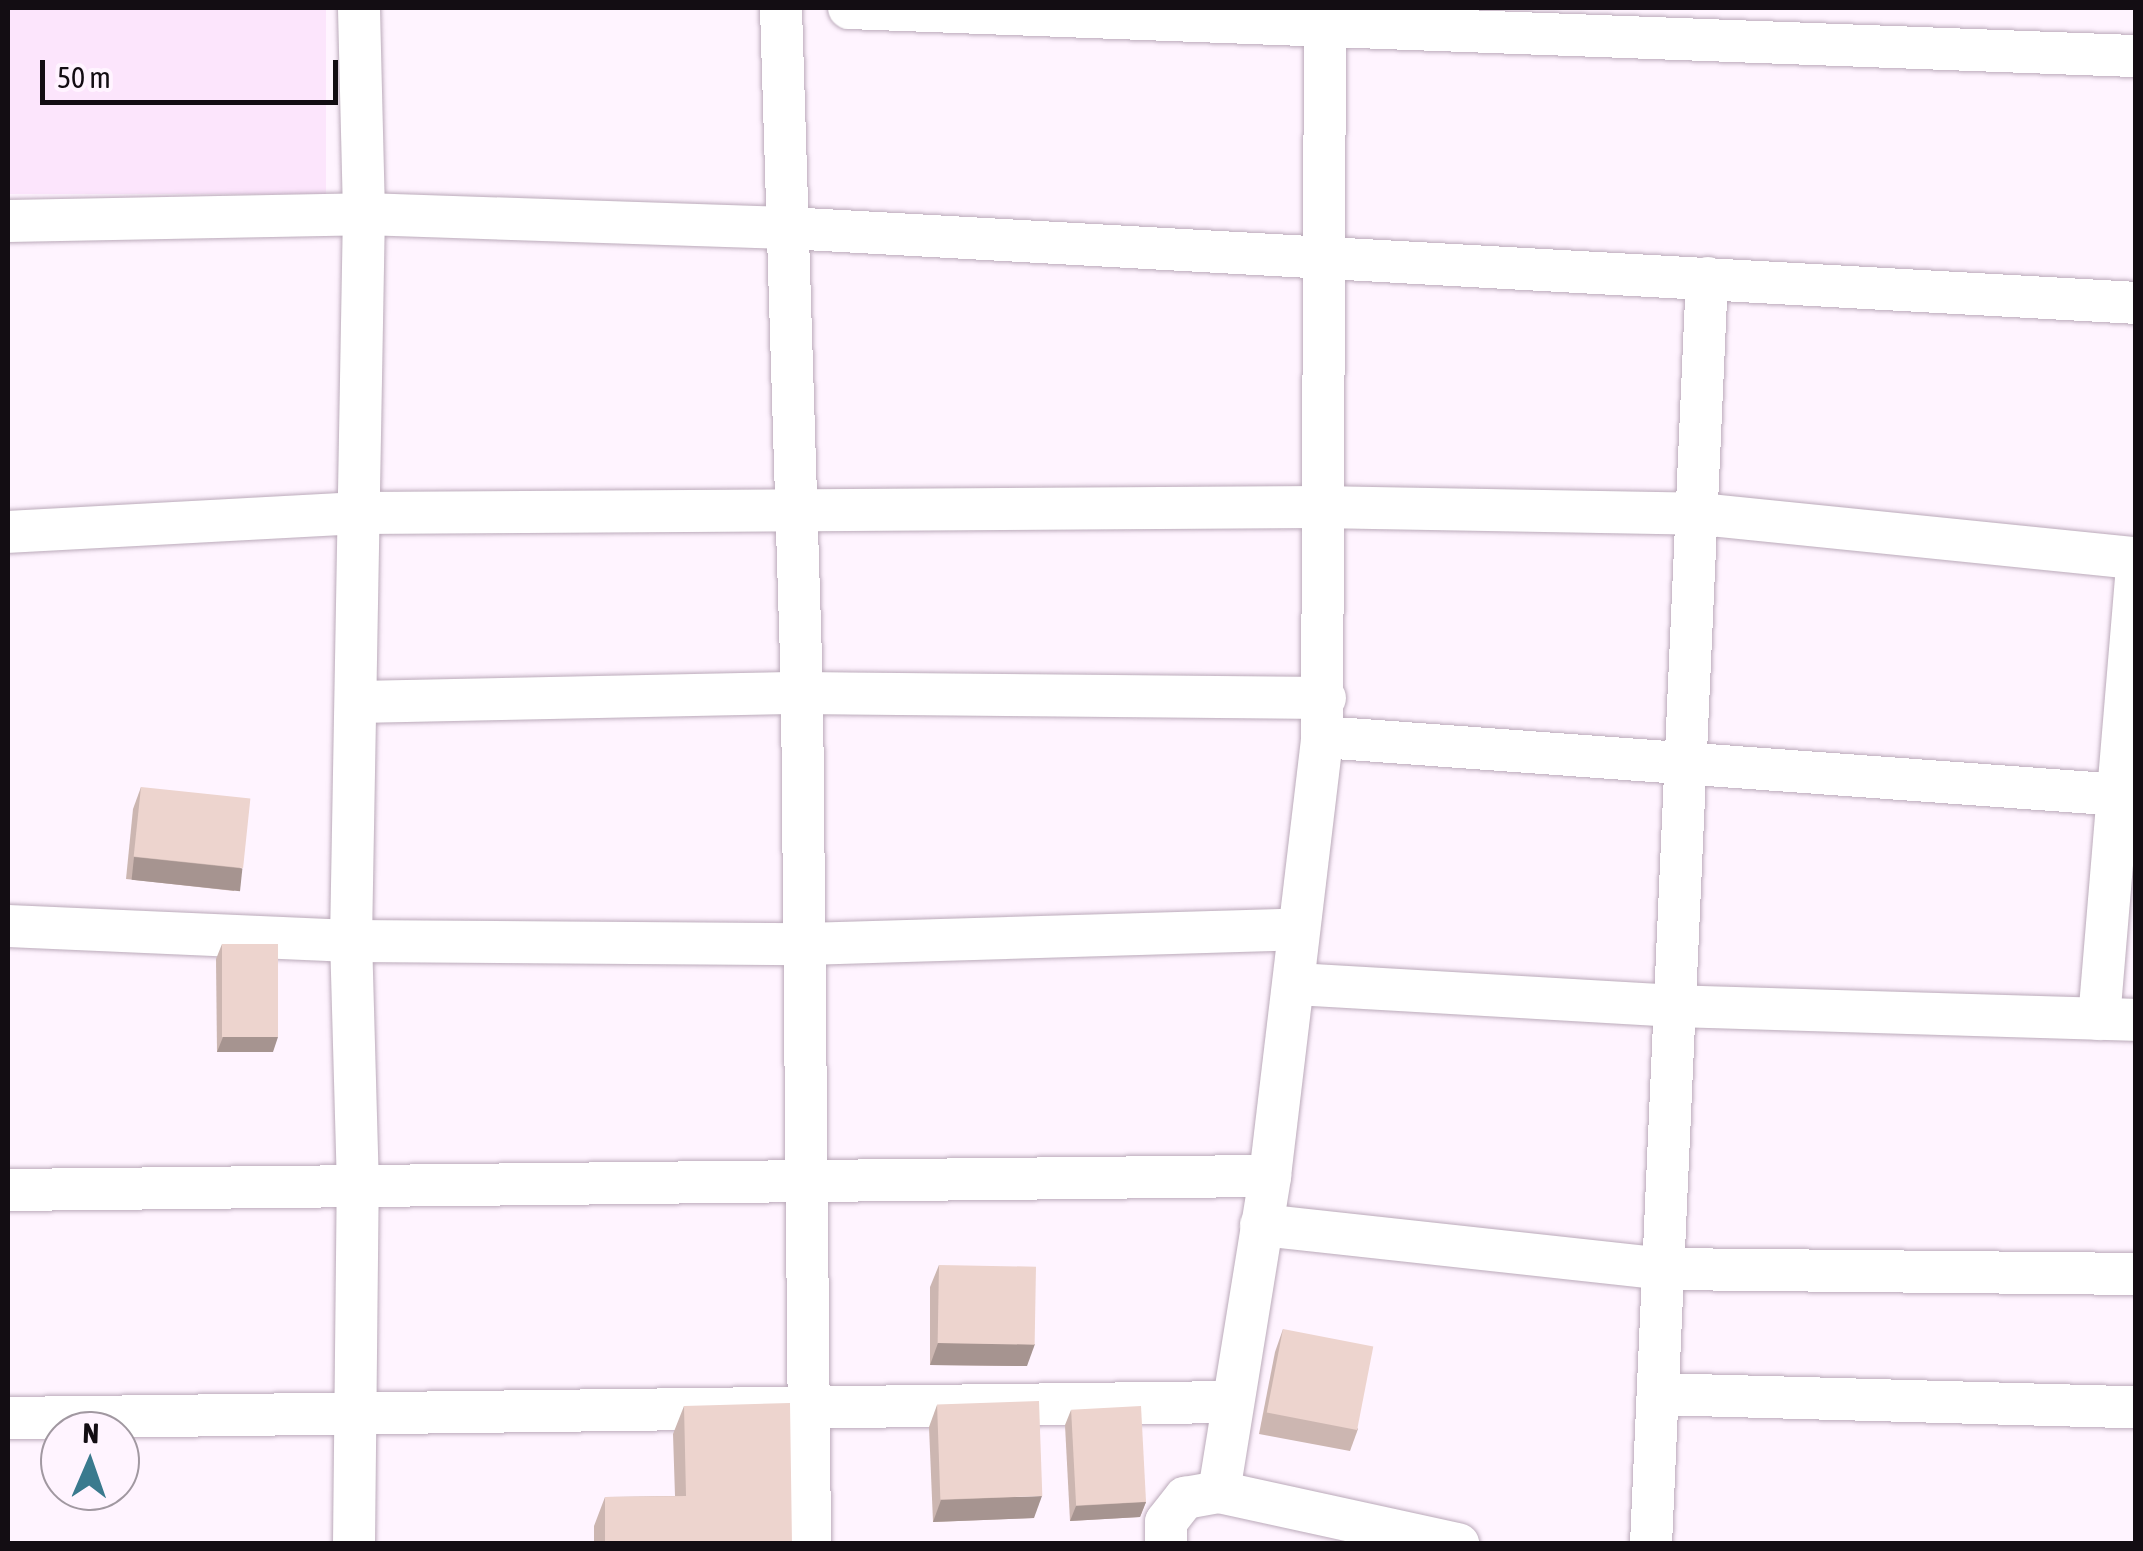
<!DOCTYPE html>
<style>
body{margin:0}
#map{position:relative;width:2143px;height:1551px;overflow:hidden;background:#fff4ff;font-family:"Asap Condensed",sans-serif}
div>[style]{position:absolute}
.built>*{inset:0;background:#fce5fc;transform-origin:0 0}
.roads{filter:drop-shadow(0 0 2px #bbaaba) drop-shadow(0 0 2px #bbaaba)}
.minor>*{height:42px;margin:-21px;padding:0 21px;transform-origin:21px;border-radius:21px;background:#fff}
.wall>*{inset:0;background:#ccb6b1}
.shaded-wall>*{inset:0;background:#a69490;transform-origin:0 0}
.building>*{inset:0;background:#edd4ce;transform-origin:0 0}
span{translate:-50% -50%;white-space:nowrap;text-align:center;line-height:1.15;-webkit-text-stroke:9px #fff4ff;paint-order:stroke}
.frame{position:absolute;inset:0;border:10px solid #130d13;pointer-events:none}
.north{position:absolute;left:40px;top:1411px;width:100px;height:100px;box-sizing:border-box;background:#fff4ff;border:2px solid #a198a1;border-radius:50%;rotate:2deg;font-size:28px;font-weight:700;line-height:40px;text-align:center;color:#130d13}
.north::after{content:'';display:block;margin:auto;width:35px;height:45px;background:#3a7a8e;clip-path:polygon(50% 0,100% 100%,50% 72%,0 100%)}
.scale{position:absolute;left:40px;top:60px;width:298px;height:45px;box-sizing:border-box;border:5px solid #130d13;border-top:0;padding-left:12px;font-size:30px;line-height:35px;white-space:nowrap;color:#130d13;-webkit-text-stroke:8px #fff4ff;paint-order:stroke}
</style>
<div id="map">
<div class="built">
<i style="left:8px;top:8px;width:318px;height:186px"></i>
</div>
<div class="roads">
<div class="minor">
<i style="left:781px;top:8px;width:685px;rotate:88.24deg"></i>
<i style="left:802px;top:693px;width:851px;rotate:89.46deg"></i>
<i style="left:849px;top:8px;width:1288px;rotate:2.14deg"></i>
<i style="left:8px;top:221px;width:356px;rotate:-1.1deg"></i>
<i style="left:364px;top:214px;width:423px;rotate:1.9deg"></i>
<i style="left:787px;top:228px;width:1351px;rotate:3.18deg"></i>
<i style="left:8px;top:532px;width:354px;rotate:-3.1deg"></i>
<i style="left:361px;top:513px;width:957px;rotate:-0.36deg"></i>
<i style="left:1318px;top:507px;width:382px;rotate:1deg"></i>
<i style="left:1700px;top:514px;width:438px;rotate:5.8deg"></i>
<i style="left:358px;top:702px;width:444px;rotate:-1.2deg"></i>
<i style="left:802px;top:693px;width:523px;rotate:0.55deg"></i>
<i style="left:1322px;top:737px;width:816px;rotate:4.15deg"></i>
<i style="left:8px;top:926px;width:343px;rotate:2.5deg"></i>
<i style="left:351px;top:941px;width:454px;rotate:0.4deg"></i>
<i style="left:805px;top:944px;width:493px;rotate:-1.7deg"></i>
<i style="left:1295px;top:984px;width:378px;rotate:3.3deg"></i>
<i style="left:1672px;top:1006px;width:464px;rotate:1.7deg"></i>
<i style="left:2099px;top:1019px;width:442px;rotate:-85.2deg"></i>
<i style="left:8px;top:1190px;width:1262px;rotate:-0.64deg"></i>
<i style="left:1261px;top:1225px;width:405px;rotate:6.2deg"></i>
<i style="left:1664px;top:1269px;width:472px;rotate:0.6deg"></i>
<i style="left:1658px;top:1394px;width:478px;rotate:1.6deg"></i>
<i style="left:8px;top:1418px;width:1225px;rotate:-0.75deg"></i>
<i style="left:1219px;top:1492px;width:320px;rotate:-80.8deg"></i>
<i style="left:1270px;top:1176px;width:442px;rotate:-83.2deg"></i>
<i style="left:1322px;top:737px;width:729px;rotate:-89.76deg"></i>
<i style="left:354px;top:1544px;width:356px;rotate:-89.4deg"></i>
<i style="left:358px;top:1188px;width:247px;rotate:-91.6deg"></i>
<i style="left:351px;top:941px;width:727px;rotate:-88.98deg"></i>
<i style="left:364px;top:214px;width:206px;rotate:-91.4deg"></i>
<i style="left:1166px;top:1544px;width:22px;rotate:-90deg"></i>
<i style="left:1166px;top:1522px;width:31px;rotate:-52deg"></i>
<i style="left:1185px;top:1498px;width:35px;rotate:-10deg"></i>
<i style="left:1219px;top:1492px;width:245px;rotate:12.3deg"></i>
<i style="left:1651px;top:1544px;width:1267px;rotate:-87.47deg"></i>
</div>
</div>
<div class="wall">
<i style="clip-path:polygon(141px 787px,242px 869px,234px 891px,126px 879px,133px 809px)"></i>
<i style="clip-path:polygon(222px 944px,273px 1052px,217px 1052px,216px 959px)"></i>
<i style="clip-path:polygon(939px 1265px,1027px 1366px,930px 1365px,930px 1287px)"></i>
<i style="clip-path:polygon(1283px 1329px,1358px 1429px,1350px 1451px,1259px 1434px,1275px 1352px)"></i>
<i style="clip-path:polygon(937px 1405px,1034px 1518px,933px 1522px,929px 1427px)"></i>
<i style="clip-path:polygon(684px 1406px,792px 1544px,594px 1544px,594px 1526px,605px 1497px,675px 1496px,673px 1434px)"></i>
<i style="clip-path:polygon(1071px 1410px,1146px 1502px,1140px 1517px,1070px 1521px,1065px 1425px)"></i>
</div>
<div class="shaded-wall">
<i style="left:134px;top:857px;width:109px;height:23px;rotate:6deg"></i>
<i style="clip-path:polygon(223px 1037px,278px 1037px,273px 1052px,217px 1052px)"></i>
<i style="clip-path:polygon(938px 1343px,1035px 1344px,1027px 1366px,930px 1365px)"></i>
<i style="clip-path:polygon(1042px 1496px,1034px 1518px,933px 1522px,941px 1500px)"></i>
<i style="clip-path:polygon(1146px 1502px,1140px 1517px,1070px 1521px,1076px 1506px)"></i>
</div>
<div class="building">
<i style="left:141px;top:787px;width:110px;height:70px;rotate:6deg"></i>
<i style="left:222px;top:944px;width:56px;height:93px"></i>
<i style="left:939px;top:1265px;width:97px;height:78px;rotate:1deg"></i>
<i style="left:1283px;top:1329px;width:92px;height:85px;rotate:11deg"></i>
<i style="left:1039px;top:1401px;width:95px;height:102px;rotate:88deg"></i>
<i style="clip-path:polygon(790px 1403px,792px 1544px,605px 1544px,605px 1497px,686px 1496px,684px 1406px)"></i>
<i style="left:1141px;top:1406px;width:96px;height:70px;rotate:87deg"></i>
</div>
<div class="frame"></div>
<div class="north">N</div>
<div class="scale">50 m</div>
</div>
